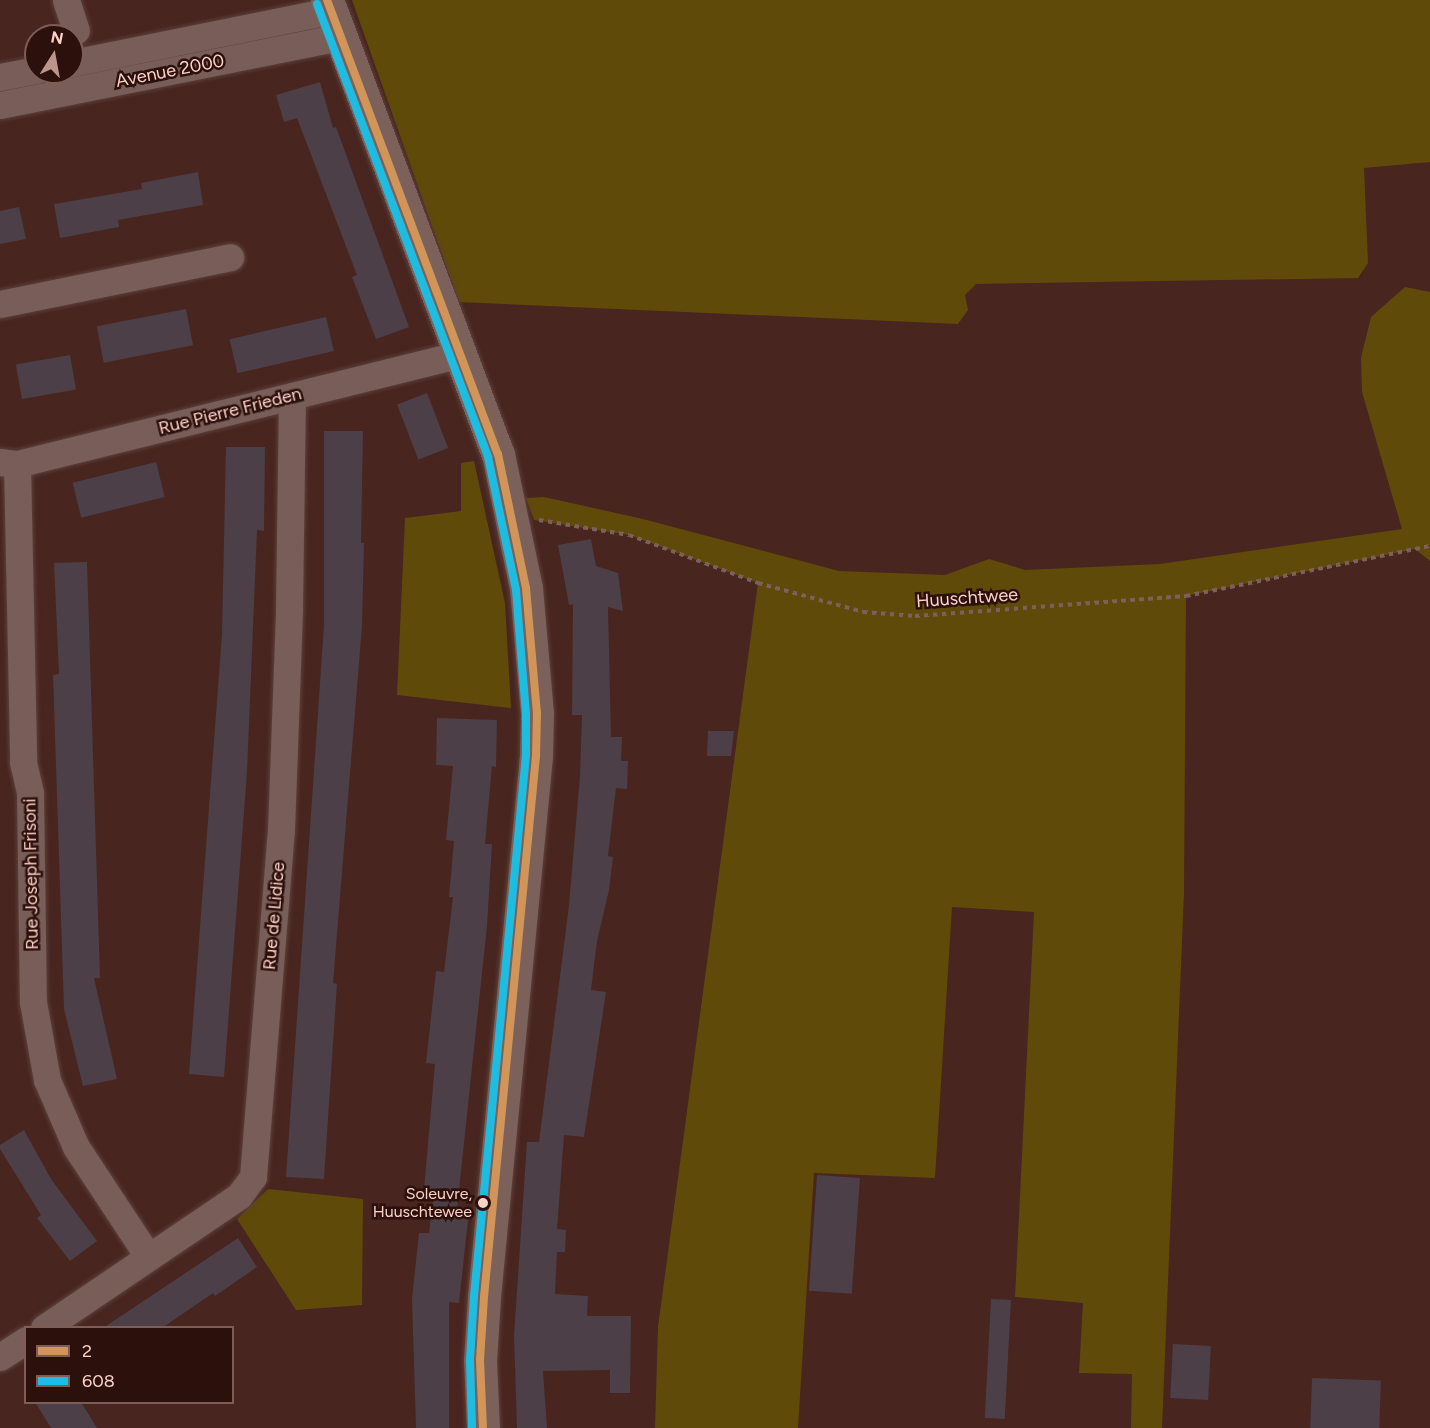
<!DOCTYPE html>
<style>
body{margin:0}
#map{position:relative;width:1430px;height:1428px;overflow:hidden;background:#48251f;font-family:Figtree,sans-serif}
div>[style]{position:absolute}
.green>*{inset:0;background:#604a09}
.building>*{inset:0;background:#4c3f47;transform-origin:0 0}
.path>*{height:4px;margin-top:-2px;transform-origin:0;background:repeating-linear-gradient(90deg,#7b605b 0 4.5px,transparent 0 9px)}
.roads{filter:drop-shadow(0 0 2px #5d403b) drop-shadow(0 0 2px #5d403b)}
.minor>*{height:27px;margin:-13.5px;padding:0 13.5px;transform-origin:13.5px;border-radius:13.5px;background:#795d58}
.secondary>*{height:33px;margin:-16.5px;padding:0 16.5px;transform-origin:16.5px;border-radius:16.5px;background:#7c605a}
.bus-1>*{height:8px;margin:-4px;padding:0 4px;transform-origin:4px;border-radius:4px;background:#d1955a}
.bus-2>*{height:8px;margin:-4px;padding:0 4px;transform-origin:4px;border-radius:4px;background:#1fbce1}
.dots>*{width:16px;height:16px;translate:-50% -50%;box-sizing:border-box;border:3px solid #2c100b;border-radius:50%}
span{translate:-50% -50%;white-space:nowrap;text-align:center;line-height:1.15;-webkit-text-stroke:5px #2c100b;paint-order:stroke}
.bus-label{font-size:16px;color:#fbd1c8}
.right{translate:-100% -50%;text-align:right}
.street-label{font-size:18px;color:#fbd1c8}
.legend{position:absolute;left:24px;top:1326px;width:210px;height:78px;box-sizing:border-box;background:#2c100b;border:2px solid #7f5d57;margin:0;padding:8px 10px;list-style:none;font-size:18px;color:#fbd1c8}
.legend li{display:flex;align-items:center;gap:12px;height:30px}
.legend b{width:30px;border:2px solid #7f5d57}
.north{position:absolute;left:24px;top:24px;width:60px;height:60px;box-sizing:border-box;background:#2c100b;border:2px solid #7f5d57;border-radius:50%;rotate:11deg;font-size:16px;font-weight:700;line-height:24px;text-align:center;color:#fbd1c8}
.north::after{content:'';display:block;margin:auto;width:21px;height:27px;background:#bc958d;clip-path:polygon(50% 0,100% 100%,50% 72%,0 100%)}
</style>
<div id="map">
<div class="green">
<i style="clip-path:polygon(352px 0,1430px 0,1430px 162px,1364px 168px,1368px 263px,1358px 278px,976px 284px,965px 295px,968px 310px,958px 324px,459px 302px)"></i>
<i style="clip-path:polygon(1405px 287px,1430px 292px,1430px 561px,1415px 549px,1186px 596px,1184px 892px,1162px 1428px,1131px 1428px,1132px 1374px,1079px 1373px,1083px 1303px,1015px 1297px,1034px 912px,952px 907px,935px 1178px,814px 1173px,798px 1428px,655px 1428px,658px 1327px,758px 583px,629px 535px,534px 520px,526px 498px,544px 497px,643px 519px,839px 571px,945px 575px,989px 559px,1025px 570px,1160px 564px,1402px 529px,1362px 392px,1361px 358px,1371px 317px)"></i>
<i style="clip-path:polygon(474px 461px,505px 603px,511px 708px,397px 695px,405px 518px,461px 511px,461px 463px)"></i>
<i style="clip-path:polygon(268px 1189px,363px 1199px,362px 1305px,296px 1310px,237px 1219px)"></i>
</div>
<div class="building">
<i style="clip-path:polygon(320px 82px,333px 128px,336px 127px,409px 327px,376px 339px,352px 277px,357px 275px,297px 118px,284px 122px,276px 95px)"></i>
<i style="clip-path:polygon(198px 172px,203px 205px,118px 220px,119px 227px,60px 238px,54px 204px,142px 189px,141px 183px)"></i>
<i style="clip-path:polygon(19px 207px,26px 239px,0 244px,0 211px)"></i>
<i style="left:186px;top:309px;width:37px;height:91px;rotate:79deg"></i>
<i style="left:326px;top:317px;width:35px;height:99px;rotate:77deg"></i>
<i style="left:70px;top:355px;width:35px;height:55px;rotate:80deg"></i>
<i style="left:427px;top:393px;width:59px;height:32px;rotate:69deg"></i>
<i style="clip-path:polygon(324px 431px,363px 431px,361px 543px,364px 543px,362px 626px,333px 983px,337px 984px,324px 1179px,286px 1177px,324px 625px)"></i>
<i style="clip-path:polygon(226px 447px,265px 447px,264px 531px,257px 530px,247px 772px,224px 1077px,189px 1074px,222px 634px)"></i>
<i style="left:156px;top:462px;width:36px;height:86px;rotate:76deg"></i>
<i style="clip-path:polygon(591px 539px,596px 566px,618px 573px,623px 611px,608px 607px,611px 737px,622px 737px,621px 761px,628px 761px,627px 789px,616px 788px,608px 856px,613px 857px,609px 890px,597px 941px,591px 990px,606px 992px,584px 1137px,564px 1135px,557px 1229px,566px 1230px,565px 1252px,557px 1252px,555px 1294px,588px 1296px,587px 1316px,631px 1316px,630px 1393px,610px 1393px,610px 1370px,543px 1371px,547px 1428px,517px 1428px,514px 1336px,527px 1142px,539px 1142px,569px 905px,580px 776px,582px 715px,572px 715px,573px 604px,569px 605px,558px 545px)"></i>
<i style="clip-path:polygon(87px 562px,100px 978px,94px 978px,117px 1079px,83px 1086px,64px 1009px,53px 675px,59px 674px,54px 563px)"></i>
<i style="clip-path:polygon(437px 718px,497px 720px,496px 767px,492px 766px,485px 844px,492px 844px,487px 926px,457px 1209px,469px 1211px,459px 1303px,449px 1302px,449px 1428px,416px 1428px,412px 1298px,419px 1233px,429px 1233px,434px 1190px,424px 1189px,435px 1064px,426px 1063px,436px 971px,444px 972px,453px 897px,449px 897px,454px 841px,446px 840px,453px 766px,436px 765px)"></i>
<i style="clip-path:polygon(708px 731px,734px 731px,731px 756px,707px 756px)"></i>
<i style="clip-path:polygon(24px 1130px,51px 1179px,97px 1241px,70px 1261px,37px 1218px,41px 1215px,0 1149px,0 1145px)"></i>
<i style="left:817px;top:1175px;width:43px;height:116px;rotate:4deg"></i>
<i style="clip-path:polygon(238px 1238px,257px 1267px,215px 1296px,213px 1293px,162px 1328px,103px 1328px)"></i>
<i style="left:991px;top:1299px;width:20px;height:119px;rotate:3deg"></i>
<i style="left:1173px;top:1344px;width:38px;height:54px;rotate:3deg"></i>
<i style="left:1312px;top:1378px;width:69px;height:50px;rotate:2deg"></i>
<i style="clip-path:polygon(35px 1402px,81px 1402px,97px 1428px,51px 1428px)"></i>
</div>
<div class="path">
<i style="left:539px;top:520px;width:91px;rotate:9.5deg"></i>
<i style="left:629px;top:535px;width:138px;rotate:20.4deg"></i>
<i style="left:758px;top:583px;width:109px;rotate:15.4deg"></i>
<i style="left:863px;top:612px;width:52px;rotate:4.4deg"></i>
<i style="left:915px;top:616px;width:272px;rotate:-4.2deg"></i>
<i style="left:1186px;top:596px;width:249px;rotate:-11.6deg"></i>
</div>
<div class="roads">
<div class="minor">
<i style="left:66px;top:0;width:32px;rotate:72deg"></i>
<i style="left:72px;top:63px;width:264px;rotate:-11.4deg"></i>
<i style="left:0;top:77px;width:37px;rotate:-11deg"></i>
<i style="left:0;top:105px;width:348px;rotate:-11.3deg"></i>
<i style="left:0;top:304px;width:235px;rotate:-11.5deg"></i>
<i style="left:0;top:462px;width:17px;rotate:7deg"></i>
<i style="left:17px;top:464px;width:456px;rotate:-13.9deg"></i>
<i style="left:17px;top:464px;width:298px;rotate:88.8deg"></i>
<i style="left:23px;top:762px;width:32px;rotate:77deg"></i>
<i style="left:30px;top:793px;width:209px;rotate:89.2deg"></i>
<i style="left:33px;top:1002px;width:79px;rotate:79.8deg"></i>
<i style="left:47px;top:1080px;width:73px;rotate:66.6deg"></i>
<i style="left:76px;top:1147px;width:131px;rotate:56.6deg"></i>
<i style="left:44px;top:1328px;width:235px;rotate:-34.1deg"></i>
<i style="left:239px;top:1196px;width:24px;rotate:-54deg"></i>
<i style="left:253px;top:1177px;width:348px;rotate:-85.4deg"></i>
<i style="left:281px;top:830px;width:221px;rotate:-87.9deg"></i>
<i style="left:289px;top:609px;width:213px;rotate:-89.2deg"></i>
<i style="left:0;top:1357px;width:31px;rotate:-33deg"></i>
</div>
<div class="secondary">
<i style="left:327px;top:0;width:485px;rotate:69.4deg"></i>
<i style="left:498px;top:454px;width:137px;rotate:78.2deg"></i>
<i style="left:526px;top:588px;width:125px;rotate:85deg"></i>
<i style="left:537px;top:713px;width:43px;rotate:91.3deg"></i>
<i style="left:536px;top:756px;width:543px;rotate:95.49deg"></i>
<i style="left:484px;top:1297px;width:63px;rotate:93.6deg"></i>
<i style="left:480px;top:1360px;width:68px;rotate:87.5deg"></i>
</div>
</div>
<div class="bus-1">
<i style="left:327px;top:0;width:485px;rotate:69.4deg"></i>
<i style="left:498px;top:454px;width:137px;rotate:78.2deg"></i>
<i style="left:526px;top:588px;width:125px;rotate:85deg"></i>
<i style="left:537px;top:713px;width:43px;rotate:91.3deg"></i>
<i style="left:536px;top:756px;width:543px;rotate:95.49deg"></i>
<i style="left:484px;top:1297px;width:63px;rotate:93.6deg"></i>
<i style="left:480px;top:1360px;width:68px;rotate:87.5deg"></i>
</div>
<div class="bus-2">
<i style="left:317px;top:4px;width:484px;rotate:69.3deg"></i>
<i style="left:488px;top:457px;width:136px;rotate:78.1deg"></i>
<i style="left:516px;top:590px;width:123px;rotate:85.4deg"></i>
<i style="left:526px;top:713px;width:42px;rotate:90deg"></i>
<i style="left:526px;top:755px;width:543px;rotate:95.49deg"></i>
<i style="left:474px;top:1296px;width:64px;rotate:93.6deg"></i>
<i style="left:470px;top:1360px;width:68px;rotate:88.3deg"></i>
</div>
<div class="dots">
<i style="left:483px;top:1203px;background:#fbd1c8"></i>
</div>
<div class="bus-label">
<span class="right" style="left:472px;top:1203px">Soleuvre,<br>Huuschtewee</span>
</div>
<div class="street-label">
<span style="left:170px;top:71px;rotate:-11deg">Avenue 2000</span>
<span style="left:230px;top:411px;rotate:-14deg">Rue Pierre Frieden</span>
<span style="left:967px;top:598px;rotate:-4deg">Huuschtwee</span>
<span style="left:31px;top:874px;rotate:-91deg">Rue Joseph Frisoni</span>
<span style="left:274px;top:916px;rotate:-85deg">Rue de Lidice</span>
</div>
<ul class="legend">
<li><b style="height:8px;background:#d1955a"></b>2</li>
<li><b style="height:8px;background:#1fbce1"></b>608</li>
</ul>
<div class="north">N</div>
</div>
